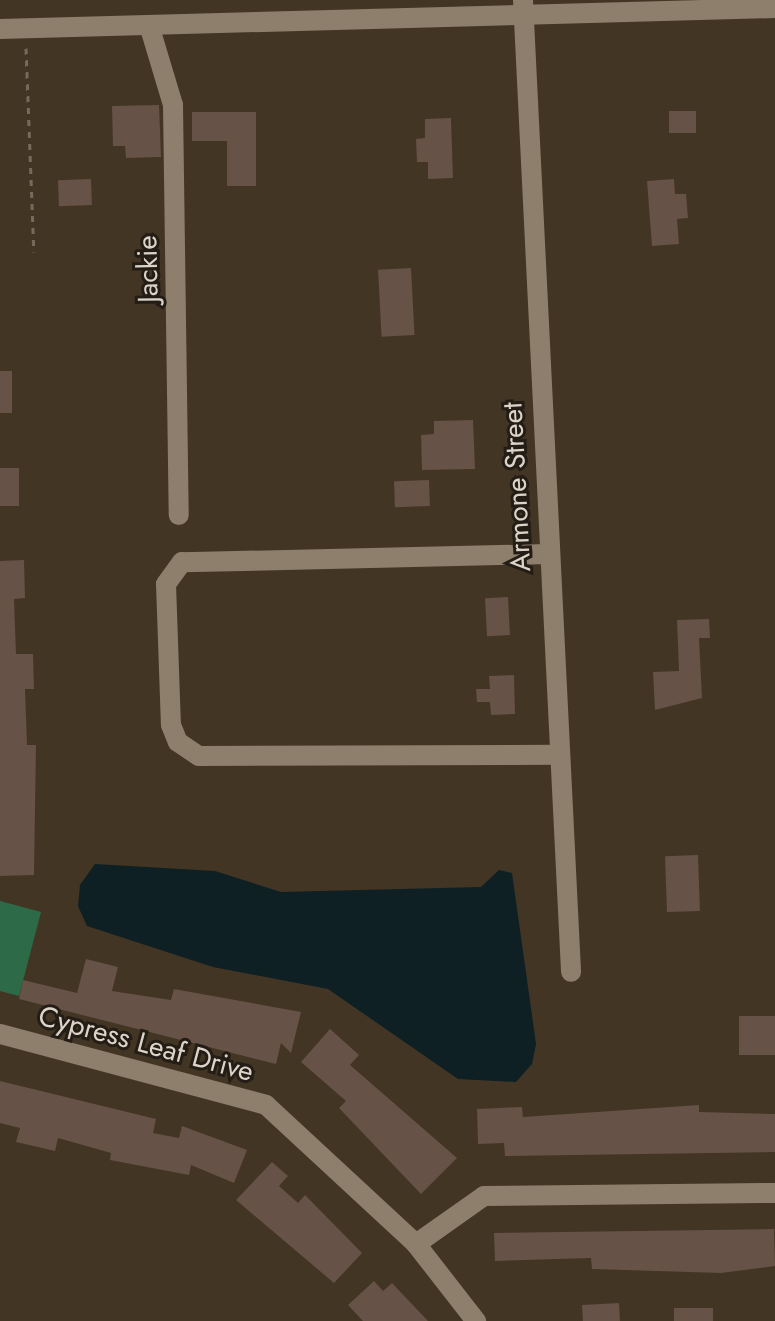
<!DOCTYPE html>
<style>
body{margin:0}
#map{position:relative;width:775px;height:1321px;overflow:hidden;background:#423524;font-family:Jost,sans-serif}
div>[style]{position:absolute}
.green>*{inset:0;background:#2d6b48}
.water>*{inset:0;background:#0e2023}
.building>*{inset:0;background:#665246;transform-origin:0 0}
.path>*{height:3px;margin-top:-1.5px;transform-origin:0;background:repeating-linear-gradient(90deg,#756a5b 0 6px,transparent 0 12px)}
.minor>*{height:20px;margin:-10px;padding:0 10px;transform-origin:10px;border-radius:10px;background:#8e7e6c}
span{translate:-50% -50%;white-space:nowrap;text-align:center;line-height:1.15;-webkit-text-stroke:6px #231d16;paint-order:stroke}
.street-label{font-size:28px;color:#dcd3c9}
</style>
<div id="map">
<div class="green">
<i style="clip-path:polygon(0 901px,41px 912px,19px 996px,0 991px)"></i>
</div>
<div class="water">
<i style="clip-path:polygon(95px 864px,215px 871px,281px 892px,481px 887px,499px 870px,512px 873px,536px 1044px,532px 1064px,516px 1082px,458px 1079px,328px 989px,213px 967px,87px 926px,78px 906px,80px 885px)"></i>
</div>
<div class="building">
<i style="clip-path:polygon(159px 105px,161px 157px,126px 158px,125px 146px,113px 146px,112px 106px)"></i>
<i style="left:696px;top:111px;width:22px;height:27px;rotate:90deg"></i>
<i style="clip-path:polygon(192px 112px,256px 112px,256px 186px,227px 186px,227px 141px,192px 141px)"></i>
<i style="clip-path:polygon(451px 118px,453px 178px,428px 179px,428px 162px,417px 162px,416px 139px,425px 138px,425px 119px)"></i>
<i style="left:91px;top:179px;width:26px;height:33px;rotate:88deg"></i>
<i style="clip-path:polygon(674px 179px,675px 194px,686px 194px,688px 218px,677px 219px,679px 244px,652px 246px,647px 181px)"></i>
<i style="left:411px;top:268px;width:67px;height:33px;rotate:87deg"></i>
<i style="left:0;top:371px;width:12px;height:42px"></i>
<i style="clip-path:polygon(473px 420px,475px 469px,422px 470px,421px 435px,434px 434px,434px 421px)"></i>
<i style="left:0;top:468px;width:19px;height:38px"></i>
<i style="left:429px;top:480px;width:26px;height:35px;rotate:88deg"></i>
<i style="clip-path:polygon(24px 560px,25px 598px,14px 599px,16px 654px,33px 654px,34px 689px,25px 689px,27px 745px,36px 745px,34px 875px,0 876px,0 561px)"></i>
<i style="left:508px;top:597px;width:38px;height:23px;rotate:87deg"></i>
<i style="clip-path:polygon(709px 619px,710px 638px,699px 638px,702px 698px,655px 710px,653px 672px,679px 671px,677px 620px)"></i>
<i style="clip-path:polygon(514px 675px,515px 714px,491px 715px,490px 702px,477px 702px,476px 689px,490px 689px,489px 676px)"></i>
<i style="left:698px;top:855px;width:56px;height:33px;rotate:88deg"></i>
<i style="clip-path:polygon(86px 959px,118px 967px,112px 991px,171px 1000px,174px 989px,301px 1012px,291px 1053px,281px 1043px,276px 1064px,19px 999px,23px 980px,77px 993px)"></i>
<i style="left:775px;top:1016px;width:39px;height:36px;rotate:90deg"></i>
<i style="clip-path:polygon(330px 1029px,359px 1055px,350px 1065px,457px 1158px,421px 1194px,339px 1108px,346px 1101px,301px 1062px)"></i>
<i style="clip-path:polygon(0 1081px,156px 1119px,153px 1133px,179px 1138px,182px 1126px,247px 1150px,234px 1183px,191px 1165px,189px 1175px,110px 1160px,111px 1153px,58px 1138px,55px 1151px,16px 1142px,20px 1128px,0 1123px)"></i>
<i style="clip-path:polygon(699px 1105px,699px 1112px,775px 1114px,775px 1152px,505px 1156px,504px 1143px,478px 1144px,477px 1109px,522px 1107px,523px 1117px)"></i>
<i style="clip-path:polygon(272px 1162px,288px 1176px,279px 1186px,298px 1203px,305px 1195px,362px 1253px,334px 1283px,236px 1200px)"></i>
<i style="clip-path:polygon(774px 1229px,775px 1266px,721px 1273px,592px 1269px,591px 1258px,495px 1261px,494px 1233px)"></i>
<i style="clip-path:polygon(374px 1281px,383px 1291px,392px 1283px,428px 1321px,363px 1321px,348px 1305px)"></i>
<i style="left:619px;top:1303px;width:18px;height:37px;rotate:87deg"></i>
<i style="left:713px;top:1308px;width:13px;height:39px;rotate:90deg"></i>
</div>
<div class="path">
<i style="left:26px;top:48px;width:204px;rotate:87.8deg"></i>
</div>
<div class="minor">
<i style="left:523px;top:0;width:973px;rotate:87.17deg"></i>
<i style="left:149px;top:25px;width:84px;rotate:73.3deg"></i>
<i style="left:173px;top:105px;width:410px;rotate:89.2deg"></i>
<i style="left:0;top:29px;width:775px;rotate:-1.55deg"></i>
<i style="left:548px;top:554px;width:366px;rotate:178.7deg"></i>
<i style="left:182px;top:562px;width:27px;rotate:126deg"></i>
<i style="left:166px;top:584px;width:141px;rotate:88deg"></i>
<i style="left:171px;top:725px;width:18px;rotate:68deg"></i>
<i style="left:178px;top:742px;width:25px;rotate:34deg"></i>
<i style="left:199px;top:756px;width:360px;rotate:-0.2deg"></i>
<i style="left:0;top:1034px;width:275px;rotate:14.9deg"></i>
<i style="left:266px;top:1105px;width:205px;rotate:42.8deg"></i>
<i style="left:416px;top:1244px;width:98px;rotate:52.1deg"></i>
<i style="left:416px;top:1244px;width:83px;rotate:-35.2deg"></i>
<i style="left:484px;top:1196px;width:291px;rotate:-0.6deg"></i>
</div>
<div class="street-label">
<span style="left:148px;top:269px;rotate:-91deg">Jackie</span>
<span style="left:517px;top:487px;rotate:-93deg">Armone Street</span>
<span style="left:146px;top:1044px;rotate:15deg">Cypress Leaf Drive</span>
</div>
</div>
